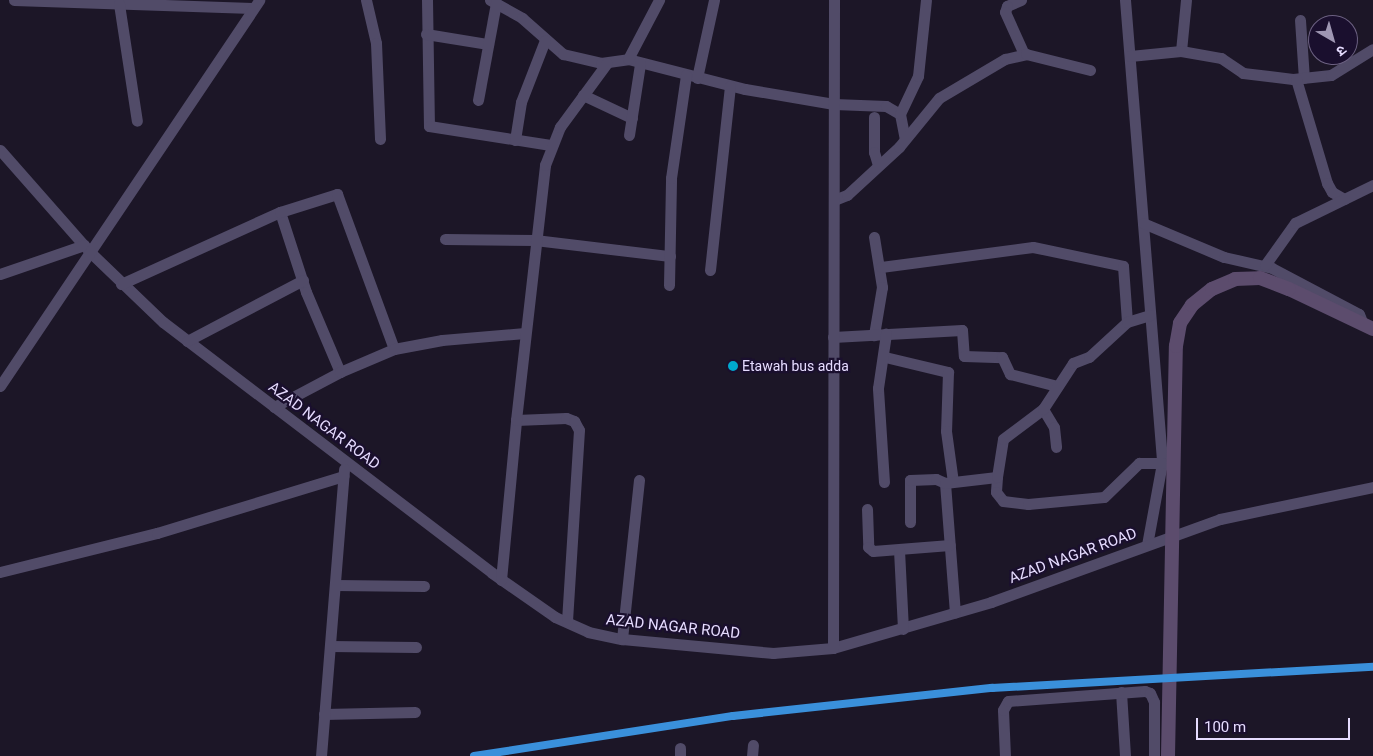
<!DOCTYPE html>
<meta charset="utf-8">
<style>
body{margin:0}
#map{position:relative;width:1373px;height:756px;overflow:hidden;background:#1c1627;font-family:Roboto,"Noto Sans Devanagari",sans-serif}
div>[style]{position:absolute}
.minor>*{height:11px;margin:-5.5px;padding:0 5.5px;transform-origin:5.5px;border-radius:5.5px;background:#514b68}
.major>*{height:14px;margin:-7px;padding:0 7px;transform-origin:7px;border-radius:7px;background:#5c4c6d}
.major-bridge>*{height:14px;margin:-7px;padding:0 7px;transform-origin:7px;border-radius:7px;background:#5c4c6d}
.rail-1>*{height:8px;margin:-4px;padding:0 4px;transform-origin:4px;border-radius:4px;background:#3a90db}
.dots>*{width:14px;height:14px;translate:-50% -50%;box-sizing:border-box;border:2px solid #1a0f2e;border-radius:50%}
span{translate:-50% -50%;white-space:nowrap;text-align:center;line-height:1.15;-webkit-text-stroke:4.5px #1a0f2e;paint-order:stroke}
.bus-label{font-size:14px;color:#e6dcff}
.left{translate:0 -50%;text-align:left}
.street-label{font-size:15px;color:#e6dcff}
.north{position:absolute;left:1308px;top:15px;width:50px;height:50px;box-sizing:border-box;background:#1a0f2e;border:1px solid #6c6182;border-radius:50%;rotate:142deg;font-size:14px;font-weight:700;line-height:20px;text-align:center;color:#e6dcff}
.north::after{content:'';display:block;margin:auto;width:18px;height:22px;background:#9f97b3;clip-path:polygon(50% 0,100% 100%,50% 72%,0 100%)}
.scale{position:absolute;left:1196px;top:718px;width:154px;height:22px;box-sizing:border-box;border:2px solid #e6dcff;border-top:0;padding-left:6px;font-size:15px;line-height:18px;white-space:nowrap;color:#e6dcff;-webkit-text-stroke:4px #1a0f2e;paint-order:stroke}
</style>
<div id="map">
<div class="minor">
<i style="left:14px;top:0;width:238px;rotate:1.9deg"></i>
<i style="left:366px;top:0;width:44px;rotate:76.9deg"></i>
<i style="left:376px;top:43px;width:96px;rotate:87.6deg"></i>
<i style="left:427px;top:0;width:126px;rotate:89.1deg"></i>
<i style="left:429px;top:126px;width:123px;rotate:8.9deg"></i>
<i style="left:490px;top:0;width:37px;rotate:29deg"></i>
<i style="left:522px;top:18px;width:55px;rotate:41.3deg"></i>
<i style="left:563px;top:54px;width:39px;rotate:13deg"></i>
<i style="left:601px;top:63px;width:27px;rotate:-8deg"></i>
<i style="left:628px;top:59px;width:121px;rotate:14.4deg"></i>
<i style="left:745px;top:89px;width:90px;rotate:9.6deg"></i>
<i style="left:834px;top:104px;width:52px;rotate:2.2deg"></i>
<i style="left:886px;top:106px;width:16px;rotate:30deg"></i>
<i style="left:900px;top:114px;width:25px;rotate:79deg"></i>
<i style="left:1021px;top:0;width:15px;rotate:157deg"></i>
<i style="left:1007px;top:6px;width:6px;rotate:108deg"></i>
<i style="left:1005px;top:12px;width:46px;rotate:65.7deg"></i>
<i style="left:1125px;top:0;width:464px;rotate:85.4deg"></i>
<i style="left:1162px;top:463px;width:83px;rotate:100.4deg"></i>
<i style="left:119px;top:4px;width:118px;rotate:81.3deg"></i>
<i style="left:1300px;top:20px;width:58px;rotate:86.1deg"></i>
<i style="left:426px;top:34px;width:63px;rotate:9.2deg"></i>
<i style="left:1181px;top:51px;width:51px;rotate:-84.4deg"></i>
<i style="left:1130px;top:56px;width:51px;rotate:-5.6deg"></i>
<i style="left:1181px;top:51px;width:41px;rotate:9.9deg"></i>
<i style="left:1221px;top:58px;width:27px;rotate:34deg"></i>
<i style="left:1243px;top:73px;width:50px;rotate:6.8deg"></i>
<i style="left:1293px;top:79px;width:38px;rotate:-6deg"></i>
<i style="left:1331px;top:75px;width:49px;rotate:-31.8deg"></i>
<i style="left:628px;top:59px;width:67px;rotate:-62.3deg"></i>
<i style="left:697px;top:78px;width:80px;rotate:-77.7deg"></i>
<i style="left:1296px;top:79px;width:109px;rotate:73.4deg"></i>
<i style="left:1327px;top:183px;width:10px;rotate:61deg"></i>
<i style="left:1332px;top:192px;width:14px;rotate:30deg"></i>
<i style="left:583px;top:95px;width:54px;rotate:25.1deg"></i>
<i style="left:478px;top:100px;width:99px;rotate:-79.5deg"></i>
<i style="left:900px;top:114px;width:42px;rotate:-64.7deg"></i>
<i style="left:918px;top:76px;width:76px;rotate:-84deg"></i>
<i style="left:874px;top:117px;width:35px;rotate:90deg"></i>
<i style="left:874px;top:152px;width:14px;rotate:73deg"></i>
<i style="left:629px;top:135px;width:72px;rotate:-81.2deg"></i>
<i style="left:515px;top:140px;width:38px;rotate:-81deg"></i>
<i style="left:521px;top:102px;width:66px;rotate:-68.8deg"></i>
<i style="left:0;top:150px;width:136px;rotate:48.6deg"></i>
<i style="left:90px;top:252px;width:101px;rotate:43.8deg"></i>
<i style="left:163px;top:322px;width:414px;rotate:37.3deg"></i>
<i style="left:492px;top:573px;width:77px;rotate:34.9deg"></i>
<i style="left:555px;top:617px;width:36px;rotate:24deg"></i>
<i style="left:588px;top:632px;width:35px;rotate:12deg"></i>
<i style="left:622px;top:639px;width:152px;rotate:5.3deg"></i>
<i style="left:773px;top:653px;width:60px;rotate:-4.8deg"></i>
<i style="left:833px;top:648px;width:165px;rotate:-16.2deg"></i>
<i style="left:991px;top:602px;width:244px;rotate:-19.9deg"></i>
<i style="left:1220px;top:519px;width:156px;rotate:-11.8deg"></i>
<i style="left:834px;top:200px;width:14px;rotate:-21deg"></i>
<i style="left:847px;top:195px;width:71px;rotate:-42.7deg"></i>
<i style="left:899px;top:147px;width:63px;rotate:-50.8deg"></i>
<i style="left:939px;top:98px;width:77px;rotate:-30.6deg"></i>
<i style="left:1005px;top:59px;width:22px;rotate:-13deg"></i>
<i style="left:1026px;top:54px;width:66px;rotate:14deg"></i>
<i style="left:280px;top:212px;width:84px;rotate:72deg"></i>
<i style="left:306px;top:292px;width:87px;rotate:67deg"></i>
<i style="left:1143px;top:223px;width:88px;rotate:22.8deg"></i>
<i style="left:1224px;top:257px;width:49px;rotate:12.9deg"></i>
<i style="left:1272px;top:268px;width:98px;rotate:27.9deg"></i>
<i style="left:1359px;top:314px;width:11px;rotate:68deg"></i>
<i style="left:874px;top:237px;width:51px;rotate:80.9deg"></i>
<i style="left:882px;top:287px;width:49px;rotate:99.5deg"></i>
<i style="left:445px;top:239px;width:90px;rotate:0.6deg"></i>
<i style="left:535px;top:240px;width:136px;rotate:6.8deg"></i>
<i style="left:1265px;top:265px;width:52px;rotate:-54.5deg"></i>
<i style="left:1295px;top:223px;width:87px;rotate:-26deg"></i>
<i style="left:881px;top:267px;width:153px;rotate:-7.5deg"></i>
<i style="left:1033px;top:247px;width:92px;rotate:11.9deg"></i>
<i style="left:1123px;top:266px;width:56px;rotate:85.9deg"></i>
<i style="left:710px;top:270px;width:185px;rotate:-83.8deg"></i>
<i style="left:0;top:274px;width:89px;rotate:-19deg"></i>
<i style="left:121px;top:284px;width:175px;rotate:-24.4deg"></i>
<i style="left:280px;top:212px;width:60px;rotate:-17.5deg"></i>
<i style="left:337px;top:194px;width:165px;rotate:69.8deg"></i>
<i style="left:669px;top:285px;width:107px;rotate:-88.9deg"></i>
<i style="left:671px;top:178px;width:104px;rotate:-81.7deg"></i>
<i style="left:833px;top:337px;width:129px;rotate:-3.1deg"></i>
<i style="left:962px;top:330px;width:26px;rotate:86deg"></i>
<i style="left:964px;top:356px;width:38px;rotate:2deg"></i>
<i style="left:1002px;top:357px;width:19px;rotate:65deg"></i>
<i style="left:1010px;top:374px;width:49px;rotate:14.3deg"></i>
<i style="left:187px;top:341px;width:131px;rotate:-27.7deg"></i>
<i style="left:885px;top:357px;width:65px;rotate:13.4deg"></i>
<i style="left:948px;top:372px;width:59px;rotate:91.9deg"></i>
<i style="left:946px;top:431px;width:51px;rotate:82.2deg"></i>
<i style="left:0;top:386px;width:465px;rotate:-56.1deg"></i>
<i style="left:274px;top:407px;width:75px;rotate:-27.9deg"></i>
<i style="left:340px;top:372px;width:59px;rotate:-23.1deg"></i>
<i style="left:394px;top:349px;width:49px;rotate:-10.6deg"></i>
<i style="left:442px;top:340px;width:83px;rotate:-4.8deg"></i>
<i style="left:1043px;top:409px;width:21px;rotate:59deg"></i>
<i style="left:1054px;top:427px;width:20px;rotate:84deg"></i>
<i style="left:516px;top:420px;width:50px;rotate:-2.3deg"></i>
<i style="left:566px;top:418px;width:9px;rotate:21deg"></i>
<i style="left:574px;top:421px;width:10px;rotate:61deg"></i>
<i style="left:579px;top:430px;width:192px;rotate:93.6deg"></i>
<i style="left:997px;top:477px;width:15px;rotate:94deg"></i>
<i style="left:996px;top:492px;width:11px;rotate:52deg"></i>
<i style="left:1003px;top:501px;width:25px;rotate:7deg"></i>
<i style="left:1028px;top:504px;width:76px;rotate:-5.3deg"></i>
<i style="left:1104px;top:497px;width:49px;rotate:-44.2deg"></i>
<i style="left:1139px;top:463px;width:23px"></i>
<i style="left:884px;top:482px;width:94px;rotate:-93.7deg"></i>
<i style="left:878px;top:388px;width:55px;rotate:-81.6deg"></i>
<i style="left:945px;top:483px;width:130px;rotate:85.6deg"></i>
<i style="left:867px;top:509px;width:38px;rotate:88deg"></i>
<i style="left:868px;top:547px;width:6px;rotate:39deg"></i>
<i style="left:873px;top:551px;width:77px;rotate:-4.5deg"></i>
<i style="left:910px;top:522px;width:42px;rotate:-90deg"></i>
<i style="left:910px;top:480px;width:26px;rotate:-2deg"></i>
<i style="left:936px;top:479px;width:10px;rotate:24deg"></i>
<i style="left:945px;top:483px;width:52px;rotate:-6.6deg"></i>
<i style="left:997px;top:477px;width:38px;rotate:-81deg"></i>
<i style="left:1003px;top:439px;width:50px;rotate:-36.9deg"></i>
<i style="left:1043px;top:409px;width:55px;rotate:-56.9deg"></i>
<i style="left:1073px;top:363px;width:17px;rotate:-21deg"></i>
<i style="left:1089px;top:357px;width:52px;rotate:-42.6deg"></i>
<i style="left:1127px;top:322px;width:24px;rotate:-17deg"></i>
<i style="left:899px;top:550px;width:79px;rotate:87.1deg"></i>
<i style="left:0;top:572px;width:162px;rotate:-14deg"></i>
<i style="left:157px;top:533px;width:195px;rotate:-17deg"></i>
<i style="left:501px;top:580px;width:161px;rotate:-84.6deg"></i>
<i style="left:516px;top:420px;width:257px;rotate:-83.5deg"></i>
<i style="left:545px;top:165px;width:41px;rotate:-68.5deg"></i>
<i style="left:560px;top:127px;width:79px;rotate:-53.7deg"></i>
<i style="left:335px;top:585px;width:89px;rotate:0.6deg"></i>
<i style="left:622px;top:639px;width:160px;rotate:-83.9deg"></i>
<i style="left:330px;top:646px;width:86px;rotate:0.7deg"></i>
<i style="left:833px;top:648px;width:648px;rotate:-89.91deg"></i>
<i style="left:1121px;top:692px;width:64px;rotate:86.4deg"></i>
<i style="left:324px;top:714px;width:91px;rotate:-1.3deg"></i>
<i style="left:321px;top:756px;width:288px;rotate:-85.4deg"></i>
<i style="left:680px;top:756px;width:8px;rotate:-90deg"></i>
<i style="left:752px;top:756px;width:11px;rotate:-85deg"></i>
<i style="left:1005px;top:756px;width:46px;rotate:-92.5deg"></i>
<i style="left:1003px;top:710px;width:10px;rotate:-61deg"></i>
<i style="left:1008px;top:701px;width:137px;rotate:-4.2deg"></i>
<i style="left:1145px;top:691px;width:5px;rotate:22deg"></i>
<i style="left:1150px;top:693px;width:10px;rotate:66deg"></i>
<i style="left:1154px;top:702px;width:54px;rotate:90deg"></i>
</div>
<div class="major">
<i style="left:1289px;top:289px;width:93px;rotate:25.5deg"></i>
</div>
<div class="major-bridge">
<i style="left:1168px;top:756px;width:410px;rotate:-88.9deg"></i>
<i style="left:1176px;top:346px;width:23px;rotate:-80deg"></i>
<i style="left:1180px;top:323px;width:22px;rotate:-56deg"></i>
<i style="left:1192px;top:305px;width:26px;rotate:-39deg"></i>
<i style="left:1212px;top:289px;width:25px;rotate:-23deg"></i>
<i style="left:1235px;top:279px;width:25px;rotate:-2deg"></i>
<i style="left:1260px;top:278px;width:31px;rotate:21deg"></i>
</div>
<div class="rail-1">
<i style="left:474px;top:756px;width:262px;rotate:-8.8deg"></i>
<i style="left:733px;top:716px;width:261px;rotate:-6.2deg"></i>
<i style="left:992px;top:688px;width:382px;rotate:-3.2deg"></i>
</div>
<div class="dots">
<i style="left:733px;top:366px;background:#00a9ce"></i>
</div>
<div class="bus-label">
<span class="left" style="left:742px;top:366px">Etawah bus adda</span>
</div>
<div class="street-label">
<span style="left:324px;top:426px;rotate:37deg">AZAD NAGAR ROAD</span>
<span style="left:1073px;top:556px;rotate:-20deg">AZAD NAGAR ROAD</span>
<span style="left:673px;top:627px;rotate:6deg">AZAD NAGAR ROAD</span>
</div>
<div class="north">उ</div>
<div class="scale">100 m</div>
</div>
